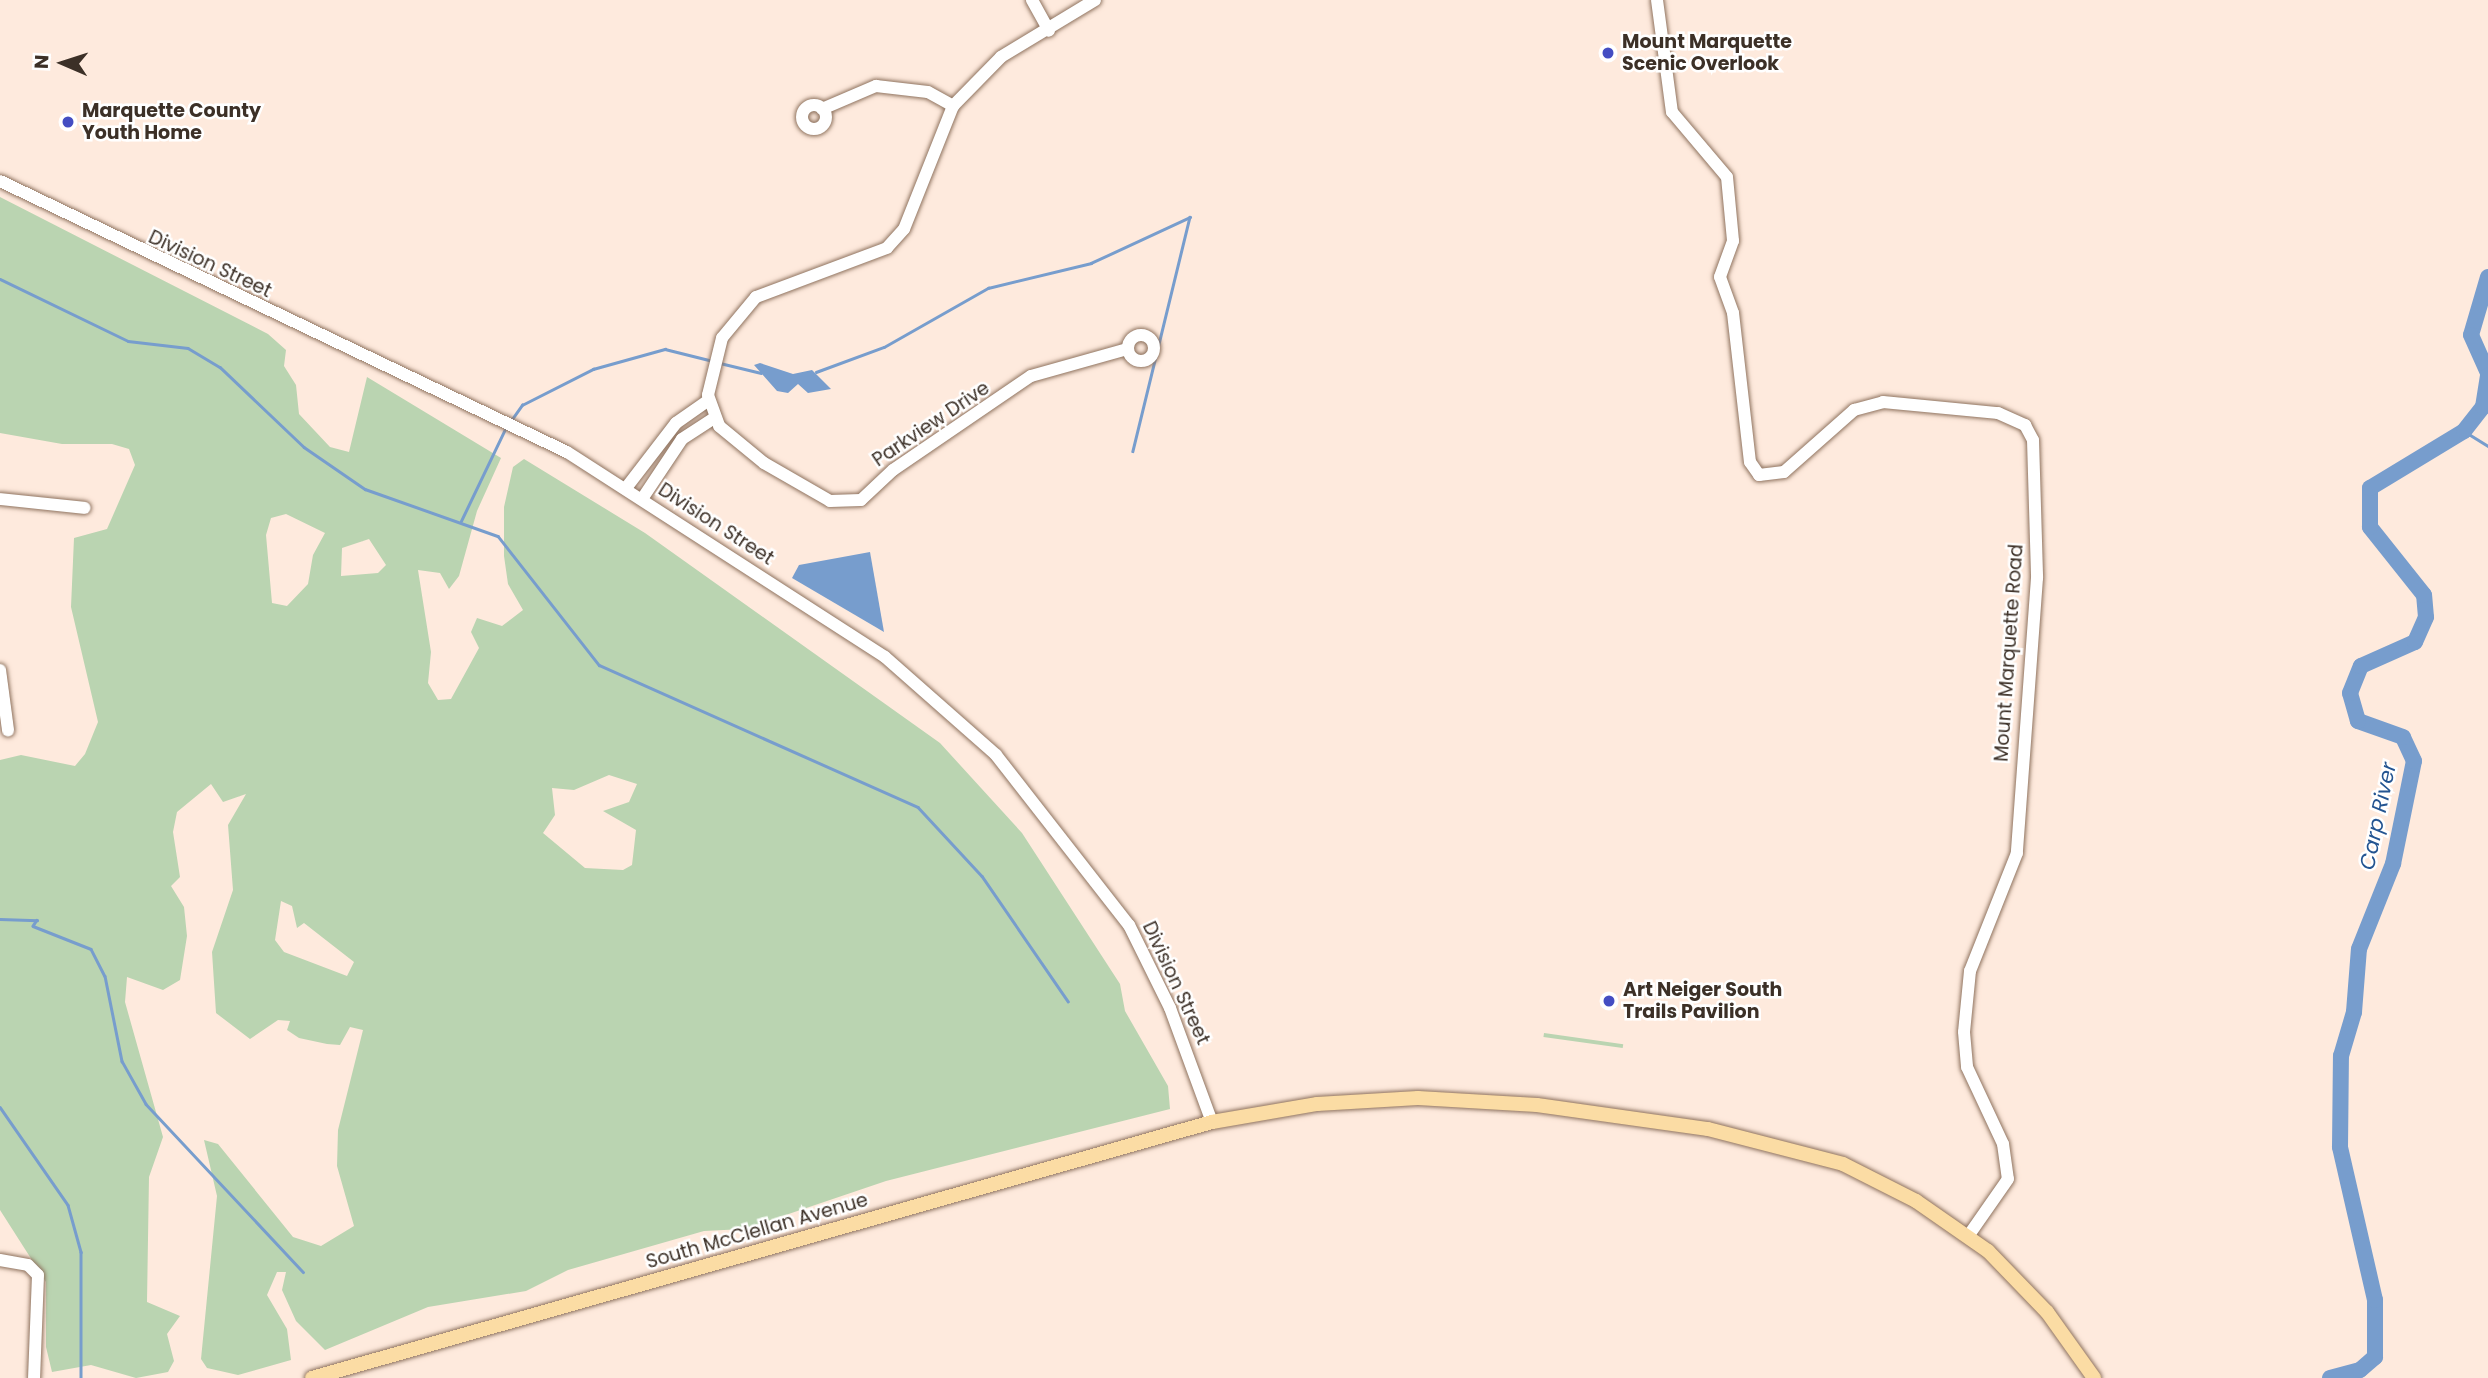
<!DOCTYPE html>
<style>
body{margin:0}
#map{position:relative;width:2488px;height:1378px;overflow:hidden;background:#feeadd;font-family:Poppins,sans-serif}
div>[style]{position:absolute}
.green>*{inset:0;background:#bad4b1;transform-origin:0 0}
.water>*{inset:0;background:#779dcd}
.stream>*{height:2.5px;margin:-1.25px;padding:0 1.25px;transform-origin:1.25px;border-radius:1.25px;background:#779dcd}
.river>*{height:16px;margin:-8px;padding:0 8px;transform-origin:8px;border-radius:8px;background:#779dcd}
.roads{filter:drop-shadow(0 0 2px #8f735f) drop-shadow(0 0 2px #8f735f)}
.minor>*{height:12px;margin:-6px;padding:0 6px;transform-origin:6px;border-radius:6px;background:#fff}
.minor>.ring{margin:-6px;padding:0;box-sizing:content-box;background:none;border:12px solid #fff;border-radius:50%}
.major>*{height:14px;margin:-7px;padding:0 7px;transform-origin:7px;border-radius:7px;background:#fbdca4}
.dots>*{width:19px;height:19px;translate:-50% -50%;box-sizing:border-box;border:4px solid #fff;border-radius:50%}
span{translate:-50% -50%;white-space:nowrap;text-align:center;line-height:1.15;-webkit-text-stroke:5px #fff;paint-order:stroke}
.poi-label{font-size:19px;color:#3c3027;font-weight:700}
.left{translate:0 -50%;text-align:left}
.street-label{font-size:19px;color:#3c3027}
.water-label{font-size:21px;color:#235491;font-style:italic}
.north{position:absolute;left:28px;top:28px;width:70px;height:70px;-webkit-text-stroke:5px #fff;paint-order:stroke;rotate:273deg;font-size:19px;font-weight:700;line-height:28px;text-align:center;color:#3c3027}
.north::after{content:'';display:block;margin:auto;width:24px;height:32px;background:#3c3027;clip-path:polygon(50% 0,100% 100%,50% 72%,0 100%)}
</style>
<div id="map">
<div class="green">
<i style="clip-path:polygon(evenodd,0 197px,268px 334px,286px 350px,284px 366px,296px 385px,299px 414px,330px 447px,349px 452px,367px 377px,501px 458px,477px 511px,459px 576px,449px 589px,440px 573px,418px 570px,431px 652px,428px 683px,438px 700px,451px 699px,479px 648px,471px 632px,477px 618px,502px 626px,523px 610px,508px 584px,504px 556px,504px 507px,513px 467px,524px 459px,645px 533px,940px 743px,1022px 833px,1120px 984px,1125px 1011px,1168px 1086px,1170px 1109px,886px 1181px,744px 1229px,704px 1231px,568px 1270px,526px 1291px,428px 1307px,325px 1350px,296px 1321px,282px 1290px,286px 1272px,277px 1272px,267px 1295px,287px 1329px,291px 1360px,238px 1375px,207px 1368px,201px 1359px,217px 1196px,204px 1140px,218px 1144px,293px 1237px,321px 1246px,354px 1226px,337px 1166px,338px 1130px,363px 1030px,350px 1027px,340px 1045px,327px 1044px,299px 1038px,287px 1030px,290px 1021px,278px 1020px,250px 1039px,216px 1013px,212px 952px,233px 890px,228px 825px,246px 794px,223px 802px,211px 784px,177px 812px,173px 832px,180px 877px,171px 886px,184px 907px,187px 936px,180px 980px,163px 990px,127px 977px,125px 1002px,163px 1137px,149px 1177px,147px 1302px,180px 1316px,167px 1334px,174px 1361px,168px 1372px,136px 1378px,91px 1365px,52px 1372px,46px 1347px,46px 1282px,0 1210px,0 760px,21px 755px,75px 766px,85px 754px,98px 722px,71px 607px,74px 538px,107px 529px,135px 465px,129px 449px,112px 444px,62px 444px,0 433px,0 197px,286px 514px,325px 533px,313px 555px,308px 584px,287px 606px,272px 603px,266px 535px,271px 518px,286px 514px,0 197px,369px 539px,386px 565px,378px 573px,341px 576px,342px 548px,369px 539px,0 197px,609px 775px,637px 784px,629px 802px,603px 811px,636px 830px,632px 865px,623px 870px,585px 868px,543px 833px,555px 815px,552px 788px,574px 790px,609px 775px,0 197px,281px 901px,292px 906px,297px 928px,304px 923px,354px 962px,347px 976px,284px 952px,275px 940px,281px 901px)"></i>
<i style="left:1544px;top:1033px;width:80px;height:4px;rotate:8deg"></i>
</div>
<div class="water">
<i style="clip-path:polygon(760px 363px,793px 374px,812px 370px,831px 389px,808px 393px,798px 384px,788px 393px,777px 391px,754px 365px)"></i>
<i style="clip-path:polygon(870px 552px,884px 632px,792px 578px,799px 565px)"></i>
</div>
<div class="stream">
<i style="left:0;top:279px;width:142px;rotate:25.8deg"></i>
<i style="left:128px;top:341px;width:60px;rotate:6.7deg"></i>
<i style="left:188px;top:348px;width:37px;rotate:31deg"></i>
<i style="left:220px;top:367px;width:116px;rotate:43.6deg"></i>
<i style="left:304px;top:447px;width:74px;rotate:34.5deg"></i>
<i style="left:365px;top:489px;width:141px;rotate:19.5deg"></i>
<i style="left:498px;top:536px;width:164px;rotate:51.9deg"></i>
<i style="left:599px;top:665px;width:349px;rotate:24deg"></i>
<i style="left:918px;top:807px;width:94px;rotate:47.2deg"></i>
<i style="left:982px;top:876px;width:152px;rotate:55.5deg"></i>
<i style="left:720px;top:363px;width:42px;rotate:13.7deg"></i>
<i style="left:816px;top:372px;width:72px;rotate:-20.2deg"></i>
<i style="left:884px;top:347px;width:120px;rotate:-29.6deg"></i>
<i style="left:988px;top:288px;width:106px;rotate:-13.6deg"></i>
<i style="left:1091px;top:263px;width:109px;rotate:-24.9deg"></i>
<i style="left:1190px;top:217px;width:241px;rotate:103.7deg"></i>
<i style="left:510px;top:422px;width:21px;rotate:-55deg"></i>
<i style="left:522px;top:405px;width:80px;rotate:-26.9deg"></i>
<i style="left:593px;top:369px;width:75px;rotate:-15.5deg"></i>
<i style="left:665px;top:349px;width:49px;rotate:14deg"></i>
<i style="left:2464px;top:431px;width:28px;rotate:32deg"></i>
<i style="left:461px;top:521px;width:104px;rotate:-64.4deg"></i>
<i style="left:0;top:919px;width:37px;rotate:2deg"></i>
<i style="left:37px;top:920px;width:7px;rotate:124deg"></i>
<i style="left:33px;top:926px;width:62px;rotate:21.6deg"></i>
<i style="left:91px;top:949px;width:30px;rotate:63deg"></i>
<i style="left:105px;top:976px;width:87px;rotate:78.7deg"></i>
<i style="left:122px;top:1061px;width:49px;rotate:60.8deg"></i>
<i style="left:146px;top:1104px;width:230px;rotate:46.9deg"></i>
<i style="left:0;top:1107px;width:119px;rotate:55.2deg"></i>
<i style="left:68px;top:1205px;width:49px;rotate:74.5deg"></i>
<i style="left:81px;top:1252px;width:126px;rotate:90deg"></i>
</div>
<div class="river">
<i style="left:2488px;top:277px;width:60px;rotate:106.3deg"></i>
<i style="left:2471px;top:335px;width:42px;rotate:65.9deg"></i>
<i style="left:2330px;top:1378px;width:31px;rotate:-15deg"></i>
<i style="left:2360px;top:1370px;width:20px;rotate:-41deg"></i>
<i style="left:2375px;top:1357px;width:57px;rotate:-90deg"></i>
<i style="left:2375px;top:1300px;width:157px;rotate:-102.9deg"></i>
<i style="left:2340px;top:1147px;width:91px;rotate:-89.4deg"></i>
<i style="left:2341px;top:1056px;width:46px;rotate:-73.5deg"></i>
<i style="left:2354px;top:1012px;width:63px;rotate:-85.5deg"></i>
<i style="left:2359px;top:949px;width:92px;rotate:-68.2deg"></i>
<i style="left:2393px;top:864px;width:105px;rotate:-78.5deg"></i>
<i style="left:2414px;top:761px;width:26px;rotate:-115deg"></i>
<i style="left:2403px;top:737px;width:48px;rotate:-160.4deg"></i>
<i style="left:2358px;top:721px;width:29px;rotate:-106deg"></i>
<i style="left:2350px;top:693px;width:29px;rotate:-68deg"></i>
<i style="left:2361px;top:666px;width:59px;rotate:-24deg"></i>
<i style="left:2415px;top:642px;width:27px;rotate:-66deg"></i>
<i style="left:2426px;top:617px;width:22px;rotate:-95deg"></i>
<i style="left:2424px;top:595px;width:87px;rotate:-128.5deg"></i>
<i style="left:2370px;top:527px;width:39px;rotate:-90deg"></i>
<i style="left:2370px;top:488px;width:110px;rotate:-31.2deg"></i>
<i style="left:2464px;top:431px;width:31px;rotate:-52deg"></i>
<i style="left:2483px;top:407px;width:32px;rotate:-81deg"></i>
</div>
<div class="roads">
<div class="minor">
<i style="left:1032px;top:0;width:35px;rotate:61deg"></i>
<i style="left:1095px;top:0;width:110px;rotate:148.8deg"></i>
<i style="left:1001px;top:57px;width:69px;rotate:134.4deg"></i>
<i style="left:953px;top:106px;width:132px;rotate:111.7deg"></i>
<i style="left:904px;top:229px;width:25px;rotate:132deg"></i>
<i style="left:887px;top:248px;width:140px;rotate:159.5deg"></i>
<i style="left:756px;top:297px;width:53px;rotate:129.7deg"></i>
<i style="left:722px;top:338px;width:59px;rotate:103.8deg"></i>
<i style="left:708px;top:395px;width:33px;rotate:70deg"></i>
<i style="left:719px;top:426px;width:58px;rotate:39.4deg"></i>
<i style="left:764px;top:463px;width:76px;rotate:29.9deg"></i>
<i style="left:830px;top:501px;width:31px;rotate:-2deg"></i>
<i style="left:861px;top:500px;width:44px;rotate:-43.2deg"></i>
<i style="left:893px;top:470px;width:167px;rotate:-34.3deg"></i>
<i style="left:1031px;top:376px;width:100px;rotate:-15.7deg"></i>
<i style="left:1657px;top:0;width:113px;rotate:82.4deg"></i>
<i style="left:1672px;top:112px;width:85px;rotate:49.8deg"></i>
<i style="left:1727px;top:177px;width:64px;rotate:84.6deg"></i>
<i style="left:1733px;top:241px;width:38px;rotate:110deg"></i>
<i style="left:1720px;top:277px;width:38px;rotate:70deg"></i>
<i style="left:1733px;top:313px;width:150px;rotate:83.5deg"></i>
<i style="left:1750px;top:462px;width:16px;rotate:55deg"></i>
<i style="left:1759px;top:475px;width:25px;rotate:-7deg"></i>
<i style="left:1784px;top:472px;width:94px;rotate:-41.5deg"></i>
<i style="left:1854px;top:410px;width:30px;rotate:-15deg"></i>
<i style="left:1883px;top:402px;width:116px;rotate:5.5deg"></i>
<i style="left:1998px;top:413px;width:30px;rotate:24deg"></i>
<i style="left:2025px;top:425px;width:17px;rotate:62deg"></i>
<i style="left:2033px;top:440px;width:138px;rotate:88.3deg"></i>
<i style="left:2037px;top:578px;width:276px;rotate:94.2deg"></i>
<i style="left:2017px;top:853px;width:127px;rotate:111.7deg"></i>
<i style="left:1970px;top:971px;width:61px;rotate:95.6deg"></i>
<i style="left:1964px;top:1032px;width:35px;rotate:85deg"></i>
<i style="left:1967px;top:1067px;width:85px;rotate:64.9deg"></i>
<i style="left:2003px;top:1144px;width:35px;rotate:82deg"></i>
<i style="left:2008px;top:1179px;width:68px;rotate:124.9deg"></i>
<i class="ring" style="left:802px;top:105px;width:12px;height:12px"></i>
<i style="left:822px;top:109px;width:59px;rotate:-23.1deg"></i>
<i style="left:876px;top:86px;width:52px;rotate:6.6deg"></i>
<i style="left:928px;top:92px;width:29px;rotate:29deg"></i>
<i style="left:0;top:181px;width:628px;rotate:25.55deg"></i>
<i style="left:567px;top:452px;width:378px;rotate:32.8deg"></i>
<i style="left:885px;top:657px;width:148px;rotate:41.4deg"></i>
<i style="left:996px;top:755px;width:216px;rotate:52deg"></i>
<i style="left:1129px;top:925px;width:93px;rotate:63.7deg"></i>
<i style="left:1170px;top:1008px;width:121px;rotate:69.8deg"></i>
<i class="ring" style="left:1128px;top:335px;width:14px;height:14px"></i>
<i style="left:626px;top:488px;width:82px;rotate:-52.4deg"></i>
<i style="left:676px;top:423px;width:39px;rotate:-35deg"></i>
<i style="left:0;top:499px;width:85px;rotate:6deg"></i>
<i style="left:642px;top:499px;width:72px;rotate:-56.3deg"></i>
<i style="left:682px;top:439px;width:38px;rotate:-33deg"></i>
<i style="left:0;top:670px;width:61px;rotate:82.4deg"></i>
<i style="left:0;top:1260px;width:28px;rotate:10deg"></i>
<i style="left:28px;top:1265px;width:14px;rotate:45deg"></i>
<i style="left:38px;top:1275px;width:103px;rotate:92.2deg"></i>
</div>
<div class="major">
<i style="left:312px;top:1378px;width:936px;rotate:-15.88deg"></i>
<i style="left:1212px;top:1122px;width:107px;rotate:-9.7deg"></i>
<i style="left:1317px;top:1104px;width:101px;rotate:-3.4deg"></i>
<i style="left:1418px;top:1098px;width:119px;rotate:3.4deg"></i>
<i style="left:1537px;top:1105px;width:173px;rotate:8deg"></i>
<i style="left:1708px;top:1129px;width:139px;rotate:14.5deg"></i>
<i style="left:1843px;top:1164px;width:82px;rotate:26.9deg"></i>
<i style="left:1916px;top:1201px;width:88px;rotate:34.8deg"></i>
<i style="left:1988px;top:1251px;width:85px;rotate:46deg"></i>
<i style="left:2047px;top:1312px;width:81px;rotate:54.5deg"></i>
</div>
</div>
<div class="dots">
<i style="left:1608px;top:53px;background:#444dc2"></i>
<i style="left:68px;top:122px;background:#444dc2"></i>
<i style="left:1609px;top:1001px;background:#444dc2"></i>
</div>
<div class="poi-label">
<span class="left" style="left:1622px;top:53px">Mount Marquette<br>Scenic Overlook</span>
<span class="left" style="left:82px;top:122px">Marquette County<br>Youth Home</span>
<span class="left" style="left:1623px;top:1001px">Art Neiger South<br>Trails Pavilion</span>
</div>
<div class="street-label">
<span style="left:210px;top:264px;rotate:25deg">Division Street</span>
<span style="left:931px;top:424px;rotate:-34deg">Parkview Drive</span>
<span style="left:716px;top:524px;rotate:33deg">Division Street</span>
<span style="left:2009px;top:653px;rotate:-86deg">Mount Marquette Road</span>
<span style="left:1176px;top:983px;rotate:65deg">Division Street</span>
<span style="left:757px;top:1231px;rotate:-16deg">South McClellan Avenue</span>
</div>
<div class="water-label">
<span style="left:2378px;top:816px;rotate:-78deg">Carp River</span>
</div>
<div class="north">N</div>
</div>
